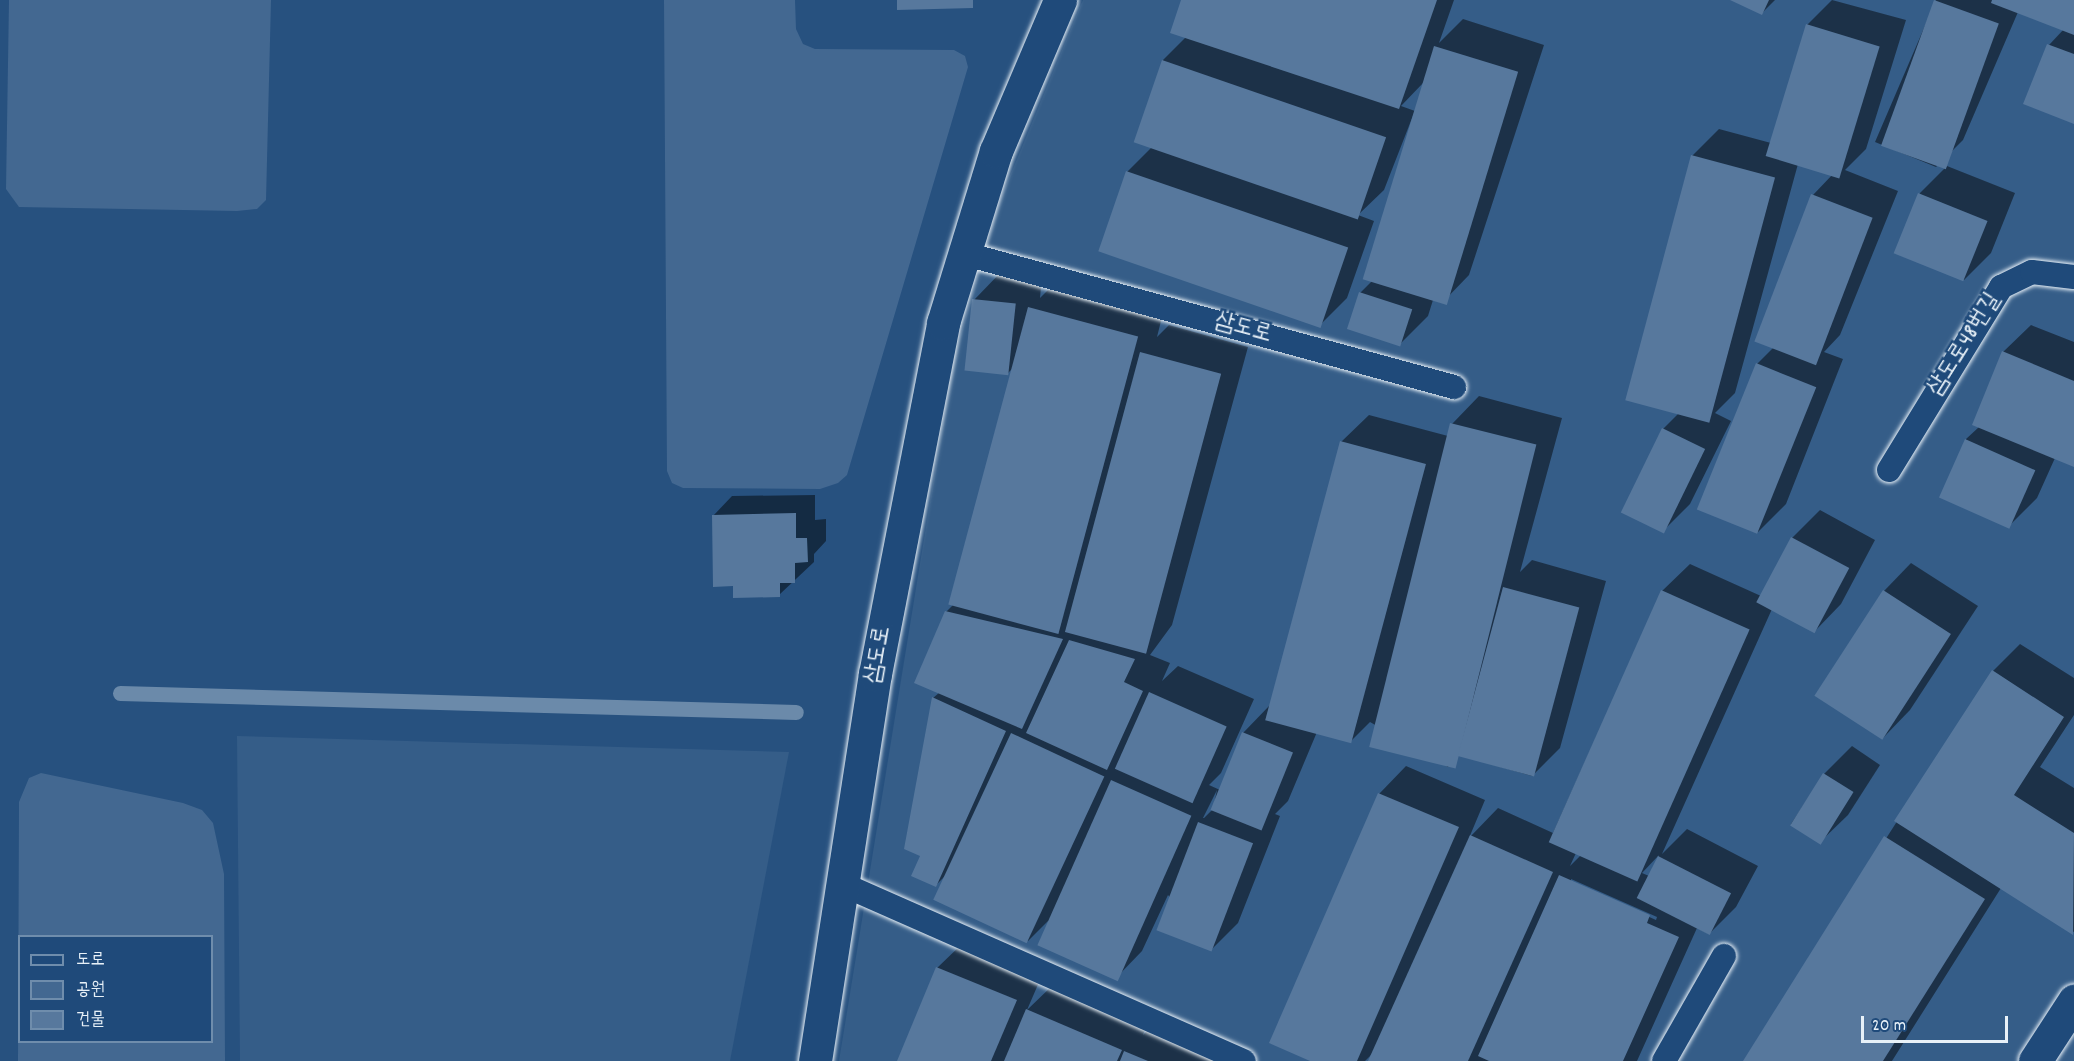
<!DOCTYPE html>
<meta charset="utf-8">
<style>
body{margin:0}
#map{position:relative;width:2074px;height:1061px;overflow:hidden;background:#27517f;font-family:Dekko,"Poor Story",sans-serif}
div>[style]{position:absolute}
.built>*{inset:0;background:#355d88}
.green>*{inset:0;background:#436891}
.shadow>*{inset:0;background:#0007}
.stream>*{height:15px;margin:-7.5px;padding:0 7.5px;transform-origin:7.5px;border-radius:7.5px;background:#6b8aaa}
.building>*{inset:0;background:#57789d;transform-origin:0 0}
.roads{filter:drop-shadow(0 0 2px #e8f1f8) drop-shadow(0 0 2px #e8f1f8)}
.lane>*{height:24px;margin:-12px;padding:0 12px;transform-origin:12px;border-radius:12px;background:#1f4a7a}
.street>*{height:33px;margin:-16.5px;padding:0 16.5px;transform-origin:16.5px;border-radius:16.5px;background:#1f4a7a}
.secondary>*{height:33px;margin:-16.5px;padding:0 16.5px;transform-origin:16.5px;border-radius:16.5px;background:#1f4a7a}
span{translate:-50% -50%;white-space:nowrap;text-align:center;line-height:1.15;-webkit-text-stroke:5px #1f4a7a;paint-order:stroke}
.street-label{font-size:24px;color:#e8f1f8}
.legend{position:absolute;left:18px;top:935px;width:195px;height:108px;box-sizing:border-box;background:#1f4a7a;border:2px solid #6f8dac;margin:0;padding:8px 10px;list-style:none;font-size:18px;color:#e8f1f8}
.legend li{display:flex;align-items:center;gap:12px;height:30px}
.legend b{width:30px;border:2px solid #6f8dac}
.scale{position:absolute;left:1861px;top:1016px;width:147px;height:27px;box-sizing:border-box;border:3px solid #e8f1f8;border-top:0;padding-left:8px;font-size:18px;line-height:21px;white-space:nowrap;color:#e8f1f8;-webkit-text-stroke:4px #1f4a7a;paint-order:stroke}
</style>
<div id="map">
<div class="built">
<i style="clip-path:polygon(1083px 0,2074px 0,2074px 1061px,839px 1061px,953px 361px,1000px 200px)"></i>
<i style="clip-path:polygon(237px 736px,789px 752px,730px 1061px,240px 1061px)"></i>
</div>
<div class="green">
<i style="clip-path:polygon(9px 0,271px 0,266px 200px,257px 209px,237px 211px,19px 207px,6px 189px)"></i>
<i style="clip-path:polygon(664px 0,795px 0,796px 29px,803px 44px,815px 49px,954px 50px,965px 56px,968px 67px,847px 475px,838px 483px,820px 489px,683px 488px,672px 483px,667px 471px)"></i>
<i style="clip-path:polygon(evenodd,41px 773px,183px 803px,202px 810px,213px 823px,224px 874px,225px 1061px,18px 1061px,19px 802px,29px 778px,41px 773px,20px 936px,212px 936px,212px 1042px,20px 1042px,20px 936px)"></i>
</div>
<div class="shadow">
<i style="clip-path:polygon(evenodd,1183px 0,1454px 0,1439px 43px,1463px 19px,1544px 45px,1469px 275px,1442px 303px,1433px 300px,1428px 316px,1400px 344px,1360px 293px,1373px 280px,1414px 113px,1384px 190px,1358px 215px,1374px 221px,1347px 298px,1320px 325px,1127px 172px,1152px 147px,1135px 141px,1163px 60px,1186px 37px,1183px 0,1424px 82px,1415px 111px,1401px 106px,1424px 82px)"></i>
<i style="clip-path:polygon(1734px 0,1775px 0,1762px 13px)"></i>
<i style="clip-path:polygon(1832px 0,1906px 20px,1866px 149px,1845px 170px,1898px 191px,1840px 335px,1824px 352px,1843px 359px,1786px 504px,1758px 532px,1757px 364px,1774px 347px,1813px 195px,1833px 174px,1798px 164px,1735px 393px,1715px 413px,1731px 421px,1690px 504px,1663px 531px,1663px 429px,1679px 413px,1692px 156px,1719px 129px,1771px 143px,1807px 25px)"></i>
<i style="clip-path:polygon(1936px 0,2074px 0,2074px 122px,2025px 103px,2049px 45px,2064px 29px,2018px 12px,1963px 140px,1936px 167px,1875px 142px)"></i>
<i style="clip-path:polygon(1947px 166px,2015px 193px,1991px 253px,1964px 280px,1895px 253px,1920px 193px)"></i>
<i style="clip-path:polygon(evenodd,1001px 272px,1042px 277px,1040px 298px,1057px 281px,1164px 309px,1157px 337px,1169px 325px,1248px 347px,1172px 625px,1150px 655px,1170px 663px,1162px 681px,1178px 666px,1254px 699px,1221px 773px,1209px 785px,1220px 790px,1243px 733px,1270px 705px,1341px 442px,1369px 415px,1448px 436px,1452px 424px,1479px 396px,1562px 418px,1520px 572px,1532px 560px,1606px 581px,1560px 748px,1532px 776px,1459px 755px,1448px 767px,1370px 722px,1351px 741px,1317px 732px,1288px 801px,1275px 814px,1280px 816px,1238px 923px,1211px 950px,1168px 895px,1142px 951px,1115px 979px,1048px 921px,1028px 941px,950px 871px,936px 885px,922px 856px,933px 698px,940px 692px,946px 612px,954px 604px,1015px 366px,1007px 374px,974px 300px,1001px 272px,1217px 790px,1213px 809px,1204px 818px,1203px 818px,1217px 790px)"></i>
<i style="clip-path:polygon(2031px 325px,2074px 342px,2074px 465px,2055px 458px,2037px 498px,2009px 526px,1941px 496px,1966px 439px,1979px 427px,2003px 352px)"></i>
<i style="clip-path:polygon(815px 495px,815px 520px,826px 519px,826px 541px,814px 554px,814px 562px,779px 595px,734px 584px,713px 516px,732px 496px)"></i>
<i style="clip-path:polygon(evenodd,1820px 510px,1875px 540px,1841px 604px,1814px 632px,1772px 609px,1662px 854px,1687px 829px,1758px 866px,1736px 907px,1709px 934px,1697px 928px,1637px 1061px,1369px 1061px,1372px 1054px,1365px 1061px,1314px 1061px,1379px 794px,1406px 766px,1485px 800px,1469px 838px,1498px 808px,1553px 833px,1662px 591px,1690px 564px,1761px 596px,1792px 538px,1820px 510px,1576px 853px,1581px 855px,1570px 866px,1576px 853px,1820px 510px,1659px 855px,1649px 876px,1642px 873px,1659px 855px,1820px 510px,1571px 879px,1657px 917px,1656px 920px,1571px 882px,1571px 879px)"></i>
<i style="clip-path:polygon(1911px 563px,1978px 606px,1910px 710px,1883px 738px,1884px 591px)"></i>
<i style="clip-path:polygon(2020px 644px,2074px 678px,2074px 715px,2040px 767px,2074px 788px,2074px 932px,2001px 888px,1892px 1061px,1744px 1061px,1993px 671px)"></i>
<i style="clip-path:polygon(1852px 746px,1880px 765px,1848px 815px,1820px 842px,1791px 824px,1824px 774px)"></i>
<i style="clip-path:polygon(965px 941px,1043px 973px,1027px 1010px,1055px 983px,1148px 1023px,1143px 1035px,1153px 1024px,1226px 1061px,898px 1061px,937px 968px)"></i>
</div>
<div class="stream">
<i style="left:120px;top:693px;width:676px;rotate:1.61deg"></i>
</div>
<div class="building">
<i style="clip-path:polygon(897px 0,973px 0,973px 8px,897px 10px)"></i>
<i style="clip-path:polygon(1181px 0,1437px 0,1399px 109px,1170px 33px)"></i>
<i style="clip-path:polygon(1730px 0,1769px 0,1762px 15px)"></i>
<i style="left:1934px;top:0;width:69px;height:155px;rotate:20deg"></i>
<i style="clip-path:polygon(1992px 0,2074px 0,2074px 35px,1991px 3px)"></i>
<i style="left:1806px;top:24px;width:77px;height:138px;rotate:17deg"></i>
<i style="clip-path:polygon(2047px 44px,2074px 54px,2074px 124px,2023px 104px)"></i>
<i style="left:1434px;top:46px;width:88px;height:244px;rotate:17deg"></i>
<i style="left:1162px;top:60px;width:237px;height:87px;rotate:19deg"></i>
<i style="left:1691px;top:155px;width:87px;height:254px;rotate:15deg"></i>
<i style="left:1126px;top:171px;width:235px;height:85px;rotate:19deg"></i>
<i style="left:1918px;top:193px;width:75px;height:65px;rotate:22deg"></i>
<i style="left:1811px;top:194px;width:66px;height:158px;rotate:21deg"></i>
<i style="left:1359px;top:292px;width:56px;height:39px;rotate:18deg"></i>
<i style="left:972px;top:299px;width:44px;height:72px;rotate:6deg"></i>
<i style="left:1028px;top:307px;width:114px;height:308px;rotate:15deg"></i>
<i style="clip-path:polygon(2002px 351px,2074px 381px,2074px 467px,1972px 425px)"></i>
<i style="left:1140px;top:352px;width:84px;height:290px;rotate:15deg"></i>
<i style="left:1756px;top:363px;width:65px;height:158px;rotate:22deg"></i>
<i style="left:1450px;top:423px;width:89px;height:334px;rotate:14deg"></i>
<i style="left:1662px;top:428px;width:48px;height:94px;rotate:26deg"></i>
<i style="left:1965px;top:439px;width:77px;height:64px;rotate:24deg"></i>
<i style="left:1340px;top:441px;width:89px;height:289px;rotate:15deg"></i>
<i style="clip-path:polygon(796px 513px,796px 538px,807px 538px,808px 562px,795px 563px,795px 583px,780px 583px,780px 597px,733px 598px,733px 586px,713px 587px,712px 515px)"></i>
<i style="left:1791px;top:537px;width:66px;height:74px;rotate:28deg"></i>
<i style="left:1503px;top:587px;width:79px;height:175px;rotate:15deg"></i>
<i style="left:1661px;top:590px;width:97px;height:276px;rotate:24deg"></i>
<i style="left:1883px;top:590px;width:81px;height:126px;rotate:33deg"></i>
<i style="clip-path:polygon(945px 611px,1063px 639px,1022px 729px,914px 683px)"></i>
<i style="clip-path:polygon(1069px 640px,1135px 659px,1124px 682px,1143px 691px,1107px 770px,1026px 733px)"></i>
<i style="clip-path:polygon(1992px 670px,2064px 717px,2014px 795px,2074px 833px,2073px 935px,1894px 821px)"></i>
<i style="left:1149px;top:692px;width:85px;height:84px;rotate:24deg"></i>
<i style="clip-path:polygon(932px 697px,1006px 731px,936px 887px,911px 876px,920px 856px,904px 849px)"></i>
<i style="left:1242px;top:732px;width:55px;height:84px;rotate:22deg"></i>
<i style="left:1011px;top:733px;width:103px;height:184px;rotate:25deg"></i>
<i style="left:1823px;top:773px;width:36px;height:62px;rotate:32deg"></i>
<i style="left:1111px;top:780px;width:88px;height:181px;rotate:24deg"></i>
<i style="clip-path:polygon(1378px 793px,1459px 827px,1357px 1061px,1310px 1061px,1269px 1043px)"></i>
<i style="left:1198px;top:822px;width:59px;height:116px;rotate:21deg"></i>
<i style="clip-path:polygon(1470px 835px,1553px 872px,1468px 1061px,1368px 1061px)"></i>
<i style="clip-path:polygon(1884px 836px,1985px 899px,1883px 1061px,1743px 1061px)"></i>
<i style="left:1658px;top:856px;width:82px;height:47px;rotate:27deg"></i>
<i style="clip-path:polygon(1559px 875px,1650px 915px,1647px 923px,1679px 937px,1623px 1061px,1489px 1061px,1478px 1056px)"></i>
<i style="clip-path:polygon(936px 967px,1017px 1000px,991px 1061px,897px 1061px)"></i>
<i style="clip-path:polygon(1026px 1009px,1122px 1050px,1117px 1061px,1004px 1061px)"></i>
<i style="clip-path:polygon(1124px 1051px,1148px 1061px,1120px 1061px)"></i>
</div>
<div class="roads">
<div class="lane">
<i style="left:962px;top:253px;width:510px;rotate:15.24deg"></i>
<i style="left:1889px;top:470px;width:215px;rotate:-58.5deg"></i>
<i style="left:2001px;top:287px;width:34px;rotate:-26deg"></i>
<i style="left:2032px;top:272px;width:42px;rotate:6.8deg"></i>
<i style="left:842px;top:884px;width:439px;rotate:23.8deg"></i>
<i style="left:1664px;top:1061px;width:121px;rotate:-60.3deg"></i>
</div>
<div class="street">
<i style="left:2035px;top:1061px;width:72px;rotate:-57deg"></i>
</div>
<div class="secondary">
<i style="left:815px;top:1061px;width:392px;rotate:-81.2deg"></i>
<i style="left:875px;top:674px;width:358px;rotate:-79deg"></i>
<i style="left:943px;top:323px;width:180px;rotate:-72.9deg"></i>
<i style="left:996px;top:151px;width:164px;rotate:-67deg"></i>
</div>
</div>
<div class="street-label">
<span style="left:1243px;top:329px;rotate:15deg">삼도로</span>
<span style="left:1965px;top:345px;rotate:-58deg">삼도로48번길</span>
<span style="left:879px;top:655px;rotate:-80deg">삼도로</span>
</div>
<ul class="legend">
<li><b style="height:8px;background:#1f4a7a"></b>도로</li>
<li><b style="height:16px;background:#436891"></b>공원</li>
<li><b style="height:16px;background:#57789d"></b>건물</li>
</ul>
<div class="scale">20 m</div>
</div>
